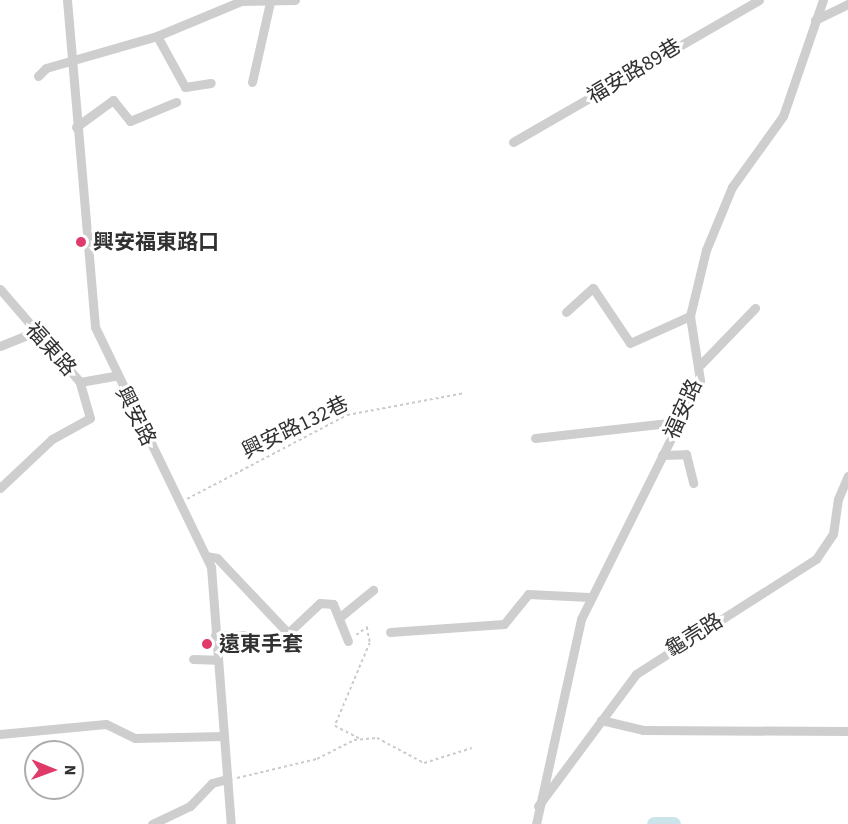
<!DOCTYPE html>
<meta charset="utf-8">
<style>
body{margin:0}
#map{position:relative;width:848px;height:824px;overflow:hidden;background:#fff;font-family:"Source Sans 3","Noto Sans TC",sans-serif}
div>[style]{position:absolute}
.river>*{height:15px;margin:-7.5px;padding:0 7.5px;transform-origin:7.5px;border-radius:7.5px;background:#cae4ea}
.path>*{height:1.5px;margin-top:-0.75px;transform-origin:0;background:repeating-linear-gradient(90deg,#cbcbcb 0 3px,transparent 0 6px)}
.minor>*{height:9px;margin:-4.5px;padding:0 4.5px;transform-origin:4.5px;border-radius:4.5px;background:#cecece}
.dots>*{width:16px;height:16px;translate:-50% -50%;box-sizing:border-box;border:3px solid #fff;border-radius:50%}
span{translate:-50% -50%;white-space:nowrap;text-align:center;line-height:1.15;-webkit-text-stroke:6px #fff;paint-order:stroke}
.street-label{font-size:21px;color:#313131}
.poi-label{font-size:21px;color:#313131;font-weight:700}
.left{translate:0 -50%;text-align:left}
.north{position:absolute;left:24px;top:740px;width:60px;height:60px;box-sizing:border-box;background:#fff;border:2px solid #adadad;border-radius:50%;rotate:91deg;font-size:16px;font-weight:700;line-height:24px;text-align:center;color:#313131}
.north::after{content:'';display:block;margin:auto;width:21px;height:27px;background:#e03a6a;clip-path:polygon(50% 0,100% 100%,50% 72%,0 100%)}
</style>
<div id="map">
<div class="river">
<i style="left:654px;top:824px;width:19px"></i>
</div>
<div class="path">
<i style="left:187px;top:499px;width:181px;rotate:-27.7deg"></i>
<i style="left:347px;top:415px;width:120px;rotate:-10.6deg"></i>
<i style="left:356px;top:635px;width:14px;rotate:-36deg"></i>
<i style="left:367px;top:627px;width:16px;rotate:79deg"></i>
<i style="left:370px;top:643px;width:90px;rotate:112.9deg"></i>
<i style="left:335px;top:726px;width:28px;rotate:27deg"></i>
<i style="left:237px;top:778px;width:82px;rotate:-13.4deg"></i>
<i style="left:317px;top:759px;width:42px;rotate:-27.2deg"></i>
<i style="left:354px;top:740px;width:23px;rotate:-5deg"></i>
<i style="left:377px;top:738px;width:53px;rotate:28deg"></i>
<i style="left:424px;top:763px;width:50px;rotate:-17.4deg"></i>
</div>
<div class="minor">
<i style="left:67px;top:0;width:328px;rotate:85.1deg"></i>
<i style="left:95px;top:327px;width:267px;rotate:64.2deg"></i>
<i style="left:211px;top:567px;width:258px;rotate:85.6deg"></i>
<i style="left:815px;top:20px;width:37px;rotate:-26deg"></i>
<i style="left:157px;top:36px;width:58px;rotate:61.2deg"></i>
<i style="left:185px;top:87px;width:26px;rotate:-9deg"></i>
<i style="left:38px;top:76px;width:11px;rotate:-45deg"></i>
<i style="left:46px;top:68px;width:116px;rotate:-16.1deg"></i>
<i style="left:157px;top:36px;width:91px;rotate:-22.6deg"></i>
<i style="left:241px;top:1px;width:54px;rotate:-1.1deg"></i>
<i style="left:252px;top:82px;width:82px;rotate:-77.3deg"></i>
<i style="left:76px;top:127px;width:46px;rotate:-36.1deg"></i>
<i style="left:113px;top:100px;width:27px;rotate:51deg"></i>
<i style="left:130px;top:121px;width:50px;rotate:-22.4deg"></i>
<i style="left:513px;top:142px;width:284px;rotate:-30deg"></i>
<i style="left:0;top:289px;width:123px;rotate:49.3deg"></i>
<i style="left:80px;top:382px;width:36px;rotate:-10deg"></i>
<i style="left:566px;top:312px;width:36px;rotate:-42deg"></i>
<i style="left:593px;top:288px;width:66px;rotate:56.1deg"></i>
<i style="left:630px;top:343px;width:66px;rotate:-24.2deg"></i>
<i style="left:0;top:346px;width:38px;rotate:-22deg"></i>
<i style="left:701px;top:364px;width:78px;rotate:-46deg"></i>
<i style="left:535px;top:438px;width:143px;rotate:-6.4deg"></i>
<i style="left:662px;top:455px;width:24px;rotate:-2deg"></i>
<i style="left:686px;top:454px;width:30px;rotate:76deg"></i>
<i style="left:0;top:488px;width:71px;rotate:-43.3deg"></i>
<i style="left:52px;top:439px;width:43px;rotate:-28.9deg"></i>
<i style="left:90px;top:418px;width:37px;rotate:-106deg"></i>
<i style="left:206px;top:556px;width:11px;rotate:10deg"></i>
<i style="left:217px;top:558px;width:103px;rotate:46.6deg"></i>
<i style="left:288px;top:633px;width:44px;rotate:-43.2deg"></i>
<i style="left:320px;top:603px;width:13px;rotate:4deg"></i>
<i style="left:333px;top:604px;width:40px;rotate:68deg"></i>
<i style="left:340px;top:617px;width:43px;rotate:-39.3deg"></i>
<i style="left:390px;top:632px;width:114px;rotate:-4deg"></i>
<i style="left:504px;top:624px;width:38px;rotate:-51deg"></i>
<i style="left:528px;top:594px;width:61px;rotate:2.8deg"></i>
<i style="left:215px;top:635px;width:31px"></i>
<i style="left:193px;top:659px;width:23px;rotate:2deg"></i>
<i style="left:601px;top:720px;width:43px;rotate:13.4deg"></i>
<i style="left:643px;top:730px;width:205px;rotate:0.3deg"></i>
<i style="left:0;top:734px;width:106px;rotate:-5.4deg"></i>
<i style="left:106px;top:724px;width:32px;rotate:26deg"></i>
<i style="left:135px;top:738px;width:88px;rotate:-1.3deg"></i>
<i style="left:538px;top:806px;width:164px;rotate:-53.4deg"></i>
<i style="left:636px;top:674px;width:214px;rotate:-32.6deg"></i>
<i style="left:816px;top:559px;width:30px;rotate:-56deg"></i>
<i style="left:833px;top:534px;width:35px;rotate:-82deg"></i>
<i style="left:838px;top:499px;width:25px;rotate:-67deg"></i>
<i style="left:152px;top:824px;width:42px;rotate:-25.3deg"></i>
<i style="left:190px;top:806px;width:32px;rotate:-46deg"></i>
<i style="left:212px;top:783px;width:16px;rotate:-15deg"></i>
<i style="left:536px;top:824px;width:210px;rotate:-77.6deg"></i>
<i style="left:581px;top:619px;width:267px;rotate:-63.5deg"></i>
<i style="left:700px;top:380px;width:65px;rotate:-98.9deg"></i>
<i style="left:690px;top:316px;width:68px;rotate:-76.4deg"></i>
<i style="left:706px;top:250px;width:68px;rotate:-67.6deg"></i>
<i style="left:732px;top:187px;width:87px;rotate:-54.3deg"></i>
<i style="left:783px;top:116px;width:123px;rotate:-71deg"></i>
</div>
<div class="dots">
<i style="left:81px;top:242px;background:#e03a6a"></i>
<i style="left:207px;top:644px;background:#e03a6a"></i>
</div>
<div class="street-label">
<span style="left:634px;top:71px;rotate:-31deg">福安路89巷</span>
<span style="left:51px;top:349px;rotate:48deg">福東路</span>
<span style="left:683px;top:409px;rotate:-66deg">福安路</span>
<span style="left:136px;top:416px;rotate:63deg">興安路</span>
<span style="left:295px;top:427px;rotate:-26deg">興安路132巷</span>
<span style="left:694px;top:635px;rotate:-32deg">龜壳路</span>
</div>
<div class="poi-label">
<span class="left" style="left:93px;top:242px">興安福東路口</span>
<span class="left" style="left:219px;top:644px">遠東手套</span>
</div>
<div class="north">N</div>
</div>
